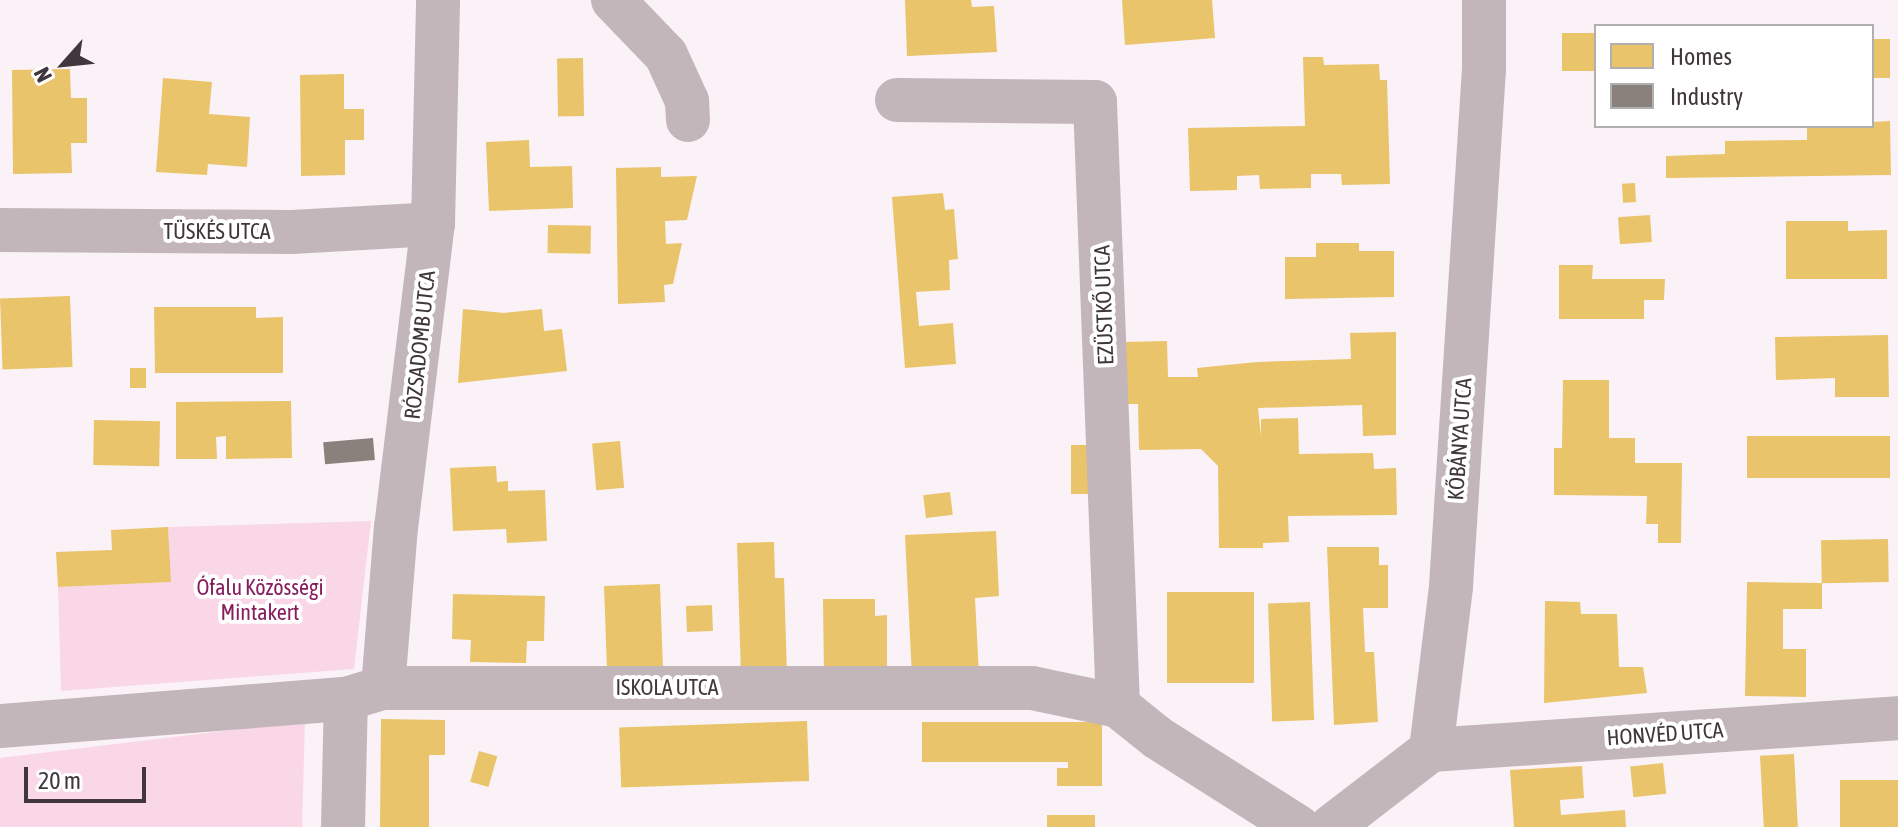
<!DOCTYPE html>
<meta charset="utf-8">
<style>
body{margin:0}
#map{position:relative;width:1898px;height:827px;overflow:hidden;background:#faf2f6;font-family:"Asap Condensed",sans-serif}
div>[style]{position:absolute}
.green>*{inset:0;background:#f9d7e7}
.homes>*{inset:0;background:#e9c46a;transform-origin:0 0}
.industry>*{inset:0;background:#8a817c;transform-origin:0 0}
.minor>*{height:44px;margin:-22px;padding:0 22px;transform-origin:22px;border-radius:22px;background:#c3b6bb}
span{translate:-50% -50%;white-space:nowrap;text-align:center;line-height:1.15;-webkit-text-stroke:8px #fff;paint-order:stroke}
.street-label{font-size:22px;color:#3f373b}
.park-label{font-size:22px;color:#881d5d}
.legend{position:absolute;left:1594px;top:24px;width:280px;height:104px;box-sizing:border-box;background:#fff;border:2px solid #b2afb1;margin:0;padding:10px 14px;list-style:none;font-size:24px;color:#3f373b}
.legend li{display:flex;align-items:center;gap:16px;height:40px}
.legend b{width:40px;border:2px solid #b2afb1}
.north{position:absolute;left:24px;top:24px;width:80px;height:80px;-webkit-text-stroke:6px #fff;paint-order:stroke;rotate:243deg;font-size:22px;font-weight:700;line-height:32px;text-align:center;color:#3f373b}
.north::after{content:'';display:block;margin:auto;width:28px;height:36px;background:#3f373b;clip-path:polygon(50% 0,100% 100%,50% 72%,0 100%)}
.scale{position:absolute;left:24px;top:767px;width:122px;height:36px;box-sizing:border-box;border:4px solid #3f373b;border-top:0;padding-left:10px;font-size:24px;line-height:28px;white-space:nowrap;color:#3f373b;-webkit-text-stroke:6px #fff;paint-order:stroke}
</style>
<div id="map">
<div class="green">
<i style="clip-path:polygon(371px 521px,354px 669px,61px 691px,58px 587px,170px 582px,168px 527px)"></i>
<i style="clip-path:polygon(305px 721px,302px 827px,0 827px,0 758px)"></i>
</div>
<div class="homes">
<i style="clip-path:polygon(905px 0,971px 0,972px 7px,994px 6px,997px 52px,907px 56px)"></i>
<i style="clip-path:polygon(1122px 0,1212px 0,1215px 38px,1125px 45px)"></i>
<i style="left:1596px;top:33px;width:38px;height:34px;rotate:90deg"></i>
<i style="left:1872px;top:39px;width:18px;height:39px"></i>
<i style="clip-path:polygon(1303px 57px,1323px 57px,1324px 65px,1379px 64px,1380px 80px,1387px 80px,1390px 184px,1342px 185px,1341px 174px,1311px 174px,1311px 188px,1260px 189px,1259px 175px,1237px 176px,1237px 190px,1190px 191px,1188px 128px,1305px 126px)"></i>
<i style="left:583px;top:58px;width:58px;height:26px;rotate:89deg"></i>
<i style="clip-path:polygon(70px 69px,71px 98px,87px 98px,87px 143px,71px 143px,72px 173px,13px 174px,12px 70px)"></i>
<i style="clip-path:polygon(344px 74px,344px 109px,364px 109px,364px 140px,345px 140px,345px 175px,301px 176px,300px 75px)"></i>
<i style="clip-path:polygon(163px 78px,212px 82px,209px 114px,250px 117px,247px 167px,208px 164px,207px 175px,156px 172px)"></i>
<i style="clip-path:polygon(1890px 121px,1891px 175px,1666px 178px,1666px 156px,1725px 154px,1725px 141px,1807px 140px,1807px 126px,1872px 126px,1872px 122px)"></i>
<i style="clip-path:polygon(529px 140px,530px 167px,572px 166px,573px 208px,489px 211px,486px 142px)"></i>
<i style="clip-path:polygon(661px 167px,661px 177px,697px 176px,687px 220px,665px 221px,666px 244px,682px 243px,673px 284px,664px 285px,665px 302px,618px 304px,616px 168px)"></i>
<i style="left:1635px;top:183px;width:19px;height:13px;rotate:87deg"></i>
<i style="clip-path:polygon(943px 193px,945px 210px,954px 209px,958px 259px,949px 260px,950px 290px,916px 292px,919px 326px,953px 323px,956px 364px,905px 368px,892px 197px)"></i>
<i style="left:1650px;top:215px;width:27px;height:32px;rotate:86deg"></i>
<i style="clip-path:polygon(1786px 221px,1848px 221px,1848px 231px,1887px 230px,1887px 279px,1786px 279px)"></i>
<i style="left:548px;top:225px;width:43px;height:28px;rotate:1deg"></i>
<i style="clip-path:polygon(1316px 243px,1359px 243px,1359px 251px,1394px 251px,1394px 297px,1285px 299px,1285px 257px,1316px 257px)"></i>
<i style="clip-path:polygon(1559px 265px,1593px 265px,1592px 279px,1665px 279px,1664px 300px,1644px 300px,1644px 319px,1559px 319px)"></i>
<i style="left:70px;top:296px;width:71px;height:70px;rotate:88deg"></i>
<i style="clip-path:polygon(154px 307px,256px 307px,256px 318px,283px 317px,283px 373px,155px 373px)"></i>
<i style="clip-path:polygon(463px 309px,504px 313px,542px 309px,544px 331px,562px 329px,567px 371px,458px 383px)"></i>
<i style="clip-path:polygon(1396px 332px,1396px 435px,1363px 436px,1362px 405px,1258px 408px,1261px 437px,1261px 419px,1298px 418px,1299px 454px,1373px 453px,1374px 469px,1396px 468px,1397px 515px,1288px 516px,1289px 542px,1263px 543px,1263px 548px,1219px 548px,1218px 466px,1201px 449px,1139px 450px,1138px 404px,1124px 404px,1123px 342px,1167px 341px,1168px 377px,1198px 377px,1197px 368px,1257px 362px,1351px 359px,1350px 333px)"></i>
<i style="clip-path:polygon(1888px 335px,1889px 397px,1835px 397px,1835px 378px,1776px 380px,1775px 337px)"></i>
<i style="left:130px;top:368px;width:16px;height:20px"></i>
<i style="clip-path:polygon(1563px 380px,1609px 380px,1609px 438px,1635px 438px,1635px 463px,1682px 463px,1681px 543px,1658px 543px,1658px 524px,1646px 524px,1647px 496px,1554px 495px,1554px 448px,1562px 448px)"></i>
<i style="clip-path:polygon(291px 401px,292px 458px,226px 459px,226px 436px,216px 437px,217px 459px,176px 459px,176px 402px)"></i>
<i style="left:94px;top:420px;width:66px;height:45px;rotate:1deg"></i>
<i style="left:1890px;top:436px;width:42px;height:143px;rotate:90deg"></i>
<i style="left:620px;top:441px;width:47px;height:28px;rotate:85deg"></i>
<i style="left:1071px;top:445px;width:19px;height:49px"></i>
<i style="clip-path:polygon(496px 466px,497px 482px,508px 481px,508px 491px,545px 490px,547px 541px,507px 543px,506px 529px,453px 531px,450px 468px)"></i>
<i style="left:950px;top:492px;width:23px;height:27px;rotate:83deg"></i>
<i style="clip-path:polygon(168px 527px,171px 582px,58px 587px,56px 552px,112px 550px,111px 530px)"></i>
<i style="clip-path:polygon(996px 531px,999px 596px,975px 598px,979px 676px,912px 678px,905px 535px)"></i>
<i style="left:1888px;top:539px;width:43px;height:67px;rotate:89deg"></i>
<i style="clip-path:polygon(774px 542px,775px 578px,784px 578px,787px 675px,741px 676px,737px 543px)"></i>
<i style="clip-path:polygon(1327px 547px,1379px 547px,1379px 565px,1388px 565px,1388px 608px,1363px 608px,1365px 652px,1374px 652px,1378px 722px,1334px 725px)"></i>
<i style="clip-path:polygon(1747px 582px,1822px 583px,1822px 609px,1783px 609px,1783px 649px,1806px 649px,1806px 697px,1745px 696px)"></i>
<i style="left:660px;top:584px;width:89px;height:56px;rotate:88deg"></i>
<i style="left:1167px;top:592px;width:87px;height:91px"></i>
<i style="clip-path:polygon(453px 594px,545px 596px,544px 641px,527px 641px,526px 663px,470px 662px,471px 640px,452px 639px)"></i>
<i style="clip-path:polygon(823px 599px,875px 599px,875px 616px,887px 615px,887px 671px,824px 676px)"></i>
<i style="clip-path:polygon(1545px 601px,1580px 602px,1581px 614px,1617px 614px,1619px 667px,1643px 667px,1647px 693px,1544px 703px)"></i>
<i style="left:1310px;top:602px;width:118px;height:42px;rotate:88deg"></i>
<i style="left:712px;top:605px;width:26px;height:26px;rotate:88deg"></i>
<i style="clip-path:polygon(381px 719px,445px 720px,445px 755px,429px 755px,429px 827px,380px 827px)"></i>
<i style="left:807px;top:721px;width:60px;height:188px;rotate:88deg"></i>
<i style="clip-path:polygon(922px 722px,1102px 722px,1102px 786px,1057px 786px,1057px 768px,1068px 768px,1068px 762px,922px 762px)"></i>
<i style="left:479px;top:751px;width:19px;height:32px;rotate:16deg"></i>
<i style="left:1794px;top:754px;width:73px;height:34px;rotate:87deg"></i>
<i style="left:1663px;top:763px;width:31px;height:33px;rotate:84deg"></i>
<i style="clip-path:polygon(1582px 766px,1584px 798px,1560px 800px,1561px 815px,1625px 810px,1626px 827px,1514px 827px,1510px 770px)"></i>
<i style="left:1898px;top:780px;width:47px;height:58px;rotate:90deg"></i>
<i style="left:1047px;top:815px;width:48px;height:12px"></i>
</div>
<div class="industry">
<i style="left:373px;top:438px;width:22px;height:50px;rotate:85deg"></i>
</div>
<div class="minor">
<i style="left:613px;top:0;width:76px;rotate:46.1deg"></i>
<i style="left:666px;top:55px;width:51px;rotate:65.5deg"></i>
<i style="left:687px;top:101px;width:19px;rotate:87deg"></i>
<i style="left:897px;top:100px;width:198px;rotate:0.6deg"></i>
<i style="left:1095px;top:102px;width:604px;rotate:87.82deg"></i>
<i style="left:0;top:230px;width:292px;rotate:0.4deg"></i>
<i style="left:292px;top:232px;width:141px;rotate:-3.2deg"></i>
<i style="left:383px;top:688px;width:161px;rotate:-85.4deg"></i>
<i style="left:396px;top:528px;width:306px;rotate:-83.1deg"></i>
<i style="left:433px;top:224px;width:224px;rotate:-88.7deg"></i>
<i style="left:0;top:726px;width:347px;rotate:-4.5deg"></i>
<i style="left:346px;top:699px;width:39px;rotate:-17deg"></i>
<i style="left:383px;top:688px;width:649px"></i>
<i style="left:1032px;top:688px;width:88px;rotate:11.8deg"></i>
<i style="left:1118px;top:706px;width:51px;rotate:38.7deg"></i>
<i style="left:1158px;top:738px;width:166px;rotate:32.4deg"></i>
<i style="left:1431px;top:750px;width:468px;rotate:-3.9deg"></i>
<i style="left:343px;top:827px;width:128px;rotate:-88.7deg"></i>
<i style="left:1331px;top:827px;width:126px;rotate:-37.6deg"></i>
<i style="left:1431px;top:750px;width:165px;rotate:-83deg"></i>
<i style="left:1451px;top:586px;width:518px;rotate:-86.35deg"></i>
<i style="left:1484px;top:69px;width:69px;rotate:-90deg"></i>
</div>
<div class="street-label">
<span style="left:217px;top:232px">TÜSKÉS UTCA</span>
<span style="left:1104px;top:305px;rotate:-92deg">EZÜSTKŐ UTCA</span>
<span style="left:420px;top:345px;rotate:-84deg">RÓZSADOMB UTCA</span>
<span style="left:1460px;top:439px;rotate:-86deg">KŐBÁNYA UTCA</span>
<span style="left:667px;top:688px">ISKOLA UTCA</span>
<span style="left:1665px;top:734px;rotate:-4deg">HONVÉD UTCA</span>
</div>
<div class="park-label">
<span style="left:260px;top:600px">Ófalu Közösségi<br>Mintakert</span>
</div>
<ul class="legend">
<li><b style="height:22px;background:#e9c46a"></b>Homes</li>
<li><b style="height:22px;background:#8a817c"></b>Industry</li>
</ul>
<div class="north">N</div>
<div class="scale">20 m</div>
</div>
